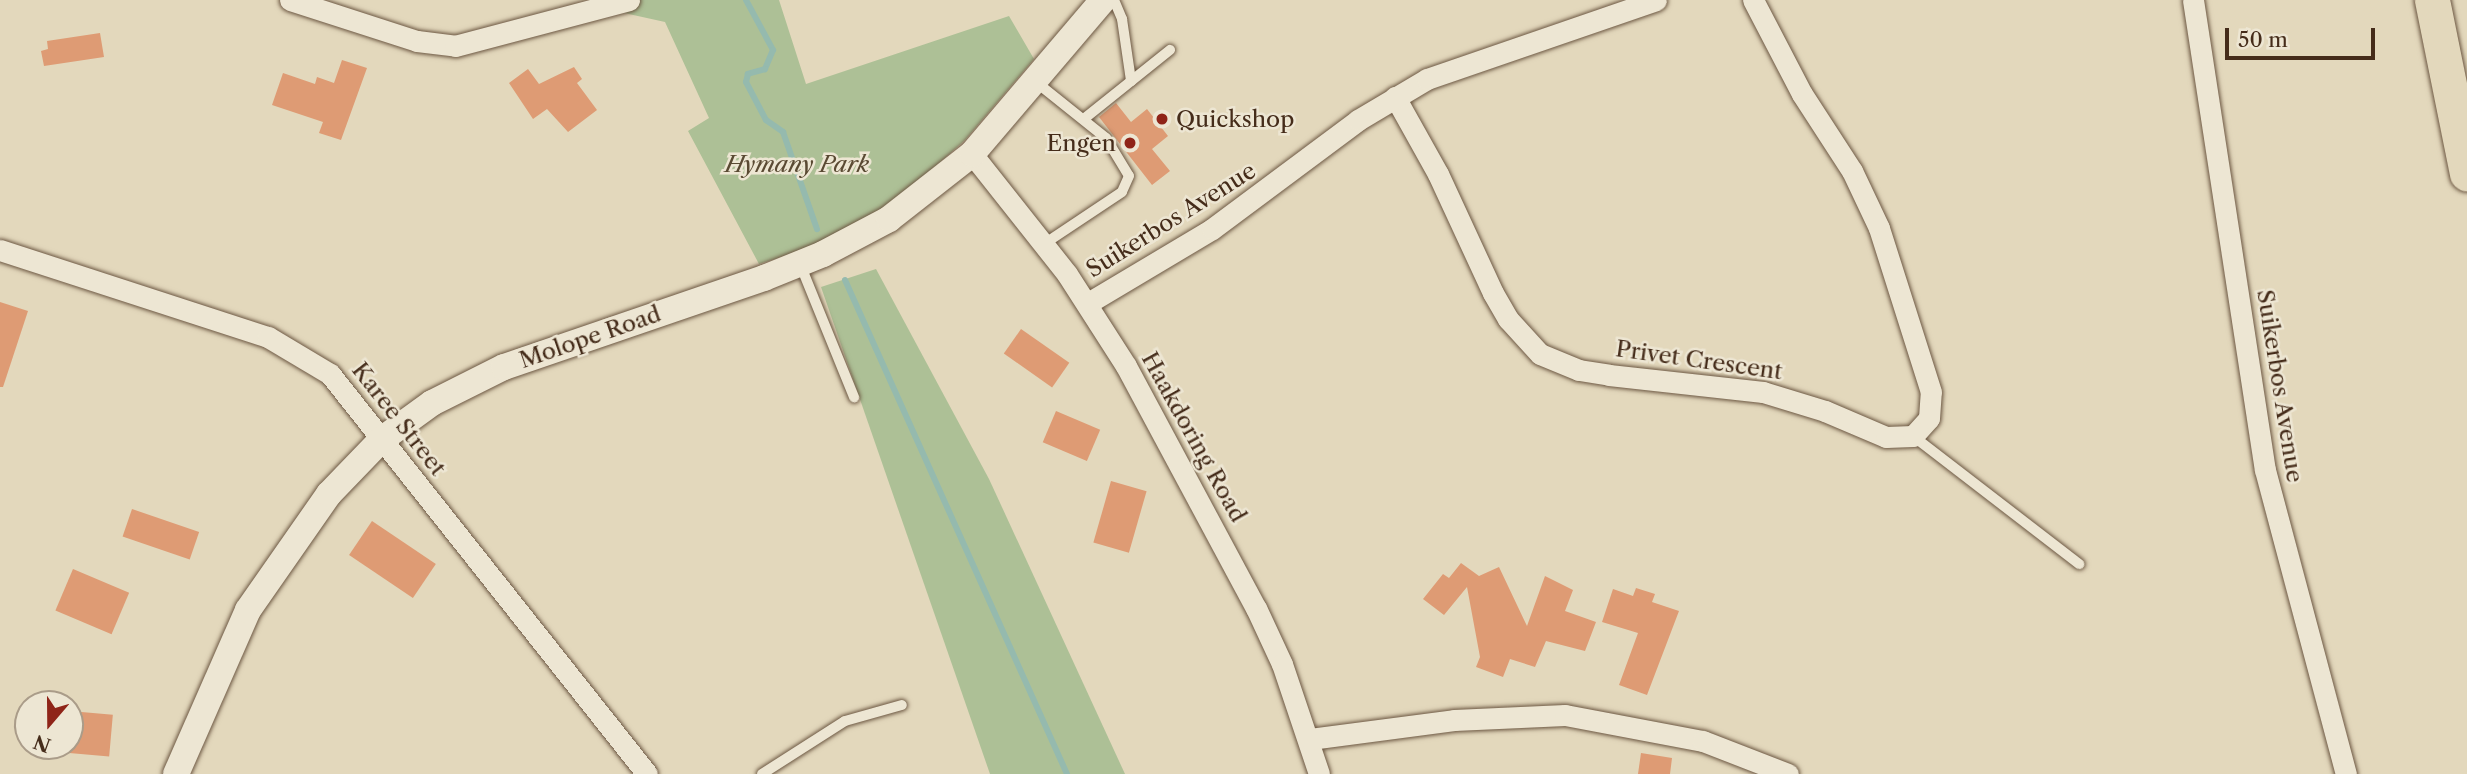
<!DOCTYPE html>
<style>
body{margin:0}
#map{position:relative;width:2467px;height:774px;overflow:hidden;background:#e3d8bc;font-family:"Libre Caslon Text",serif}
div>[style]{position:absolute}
.green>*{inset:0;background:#adc096}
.stream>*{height:6px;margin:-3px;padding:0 3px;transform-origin:3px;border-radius:3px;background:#95baae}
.building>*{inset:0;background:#de9b74;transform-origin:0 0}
.roads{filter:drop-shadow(0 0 2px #6c5742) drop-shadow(0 0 2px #6c5742)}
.service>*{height:10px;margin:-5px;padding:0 5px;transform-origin:5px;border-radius:5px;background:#ede6d3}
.minor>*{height:21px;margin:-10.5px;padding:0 10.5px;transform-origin:10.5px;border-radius:10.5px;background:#ede6d3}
.tertiary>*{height:26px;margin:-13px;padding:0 13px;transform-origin:13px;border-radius:13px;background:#ede6d3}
.primary>*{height:35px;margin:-17.5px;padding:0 17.5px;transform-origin:17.5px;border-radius:17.5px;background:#e3d8bc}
.dots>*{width:19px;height:19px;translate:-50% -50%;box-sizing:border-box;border:4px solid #ede6d3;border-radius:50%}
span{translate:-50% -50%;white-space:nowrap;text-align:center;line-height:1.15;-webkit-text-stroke:5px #ede6d3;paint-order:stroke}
.poi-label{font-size:23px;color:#452c1a}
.left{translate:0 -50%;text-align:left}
.right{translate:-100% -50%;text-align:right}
.park-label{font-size:23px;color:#5a4a33;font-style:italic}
.street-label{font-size:23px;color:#452c1a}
.north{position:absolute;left:14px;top:690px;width:70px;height:70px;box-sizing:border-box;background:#ede6d3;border:2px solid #aa9c89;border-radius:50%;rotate:200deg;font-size:19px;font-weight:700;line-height:28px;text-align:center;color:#452c1a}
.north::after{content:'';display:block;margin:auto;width:24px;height:32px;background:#8f2418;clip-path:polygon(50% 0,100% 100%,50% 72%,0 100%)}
.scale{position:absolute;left:2225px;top:28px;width:150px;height:32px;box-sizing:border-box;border:4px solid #452c1a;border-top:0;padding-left:9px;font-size:21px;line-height:24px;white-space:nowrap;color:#452c1a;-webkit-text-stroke:5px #ede6d3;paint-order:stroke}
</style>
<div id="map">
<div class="green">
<i style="clip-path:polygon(596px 0,779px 0,806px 84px,1009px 16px,1034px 59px,965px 140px,892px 205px,817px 246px,759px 264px,688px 131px,709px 118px,665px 22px,597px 7px)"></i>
<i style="clip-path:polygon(876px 269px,989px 479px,1125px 774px,990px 774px,821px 287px)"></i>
</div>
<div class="stream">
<i style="left:746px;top:0;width:57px;rotate:61.6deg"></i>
<i style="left:773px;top:50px;width:21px;rotate:113deg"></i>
<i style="left:765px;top:69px;width:18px;rotate:164deg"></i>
<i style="left:748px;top:74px;width:8px;rotate:104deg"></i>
<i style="left:746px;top:82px;width:43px;rotate:62.2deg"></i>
<i style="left:766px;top:120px;width:21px;rotate:35deg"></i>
<i style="left:783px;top:132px;width:103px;rotate:70.7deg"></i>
<i style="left:845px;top:280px;width:542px;rotate:65.8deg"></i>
</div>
<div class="building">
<i style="clip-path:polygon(100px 33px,104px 57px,44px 66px,41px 51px,48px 49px,47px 41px)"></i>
<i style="clip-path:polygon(342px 60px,367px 68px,341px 140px,319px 133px,323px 122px,272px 105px,283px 73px,315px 84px,317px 77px,334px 83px)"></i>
<i style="clip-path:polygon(574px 67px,582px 79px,577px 83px,597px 110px,568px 132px,547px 109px,533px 119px,509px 83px,528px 69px,539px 84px)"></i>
<i style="clip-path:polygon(1116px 103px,1131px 122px,1147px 109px,1168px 136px,1152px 149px,1170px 171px,1152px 185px,1099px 117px)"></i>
<i style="clip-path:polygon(0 302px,28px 311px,3px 387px,0 387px)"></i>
<i style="left:1021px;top:329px;width:59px;height:30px;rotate:35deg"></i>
<i style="left:1056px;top:411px;width:48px;height:34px;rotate:23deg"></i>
<i style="left:1111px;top:481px;width:37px;height:64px;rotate:16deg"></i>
<i style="left:132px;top:509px;width:71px;height:29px;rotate:19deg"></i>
<i style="left:372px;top:521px;width:77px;height:41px;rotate:34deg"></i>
<i style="clip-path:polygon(1461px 563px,1479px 576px,1499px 567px,1527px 626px,1545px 576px,1573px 590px,1565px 611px,1596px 622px,1585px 651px,1546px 641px,1535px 667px,1510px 659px,1503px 677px,1476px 667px,1480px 657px,1467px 587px,1444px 615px,1423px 599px,1443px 574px,1449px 578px)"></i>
<i style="left:73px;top:569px;width:61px;height:45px;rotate:23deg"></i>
<i style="clip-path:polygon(1636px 588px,1655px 594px,1652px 602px,1679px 611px,1647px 695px,1619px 685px,1638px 633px,1602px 622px,1613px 589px,1633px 596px)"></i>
<i style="left:70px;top:711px;width:43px;height:42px;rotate:5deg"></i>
<i style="clip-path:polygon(1641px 753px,1672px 758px,1670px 774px,1638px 774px)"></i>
</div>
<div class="roads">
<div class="service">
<i style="left:1114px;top:0;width:21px;rotate:67deg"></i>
<i style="left:1122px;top:19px;width:63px;rotate:81.7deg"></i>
<i style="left:1036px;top:82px;width:90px;rotate:38.7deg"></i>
<i style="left:1106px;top:138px;width:44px;rotate:58.8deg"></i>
<i style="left:1129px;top:176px;width:17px;rotate:114deg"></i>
<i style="left:1122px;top:192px;width:94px;rotate:146.3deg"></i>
<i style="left:1085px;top:118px;width:109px;rotate:-38.7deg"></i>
<i style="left:800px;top:264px;width:144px;rotate:67.9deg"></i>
<i style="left:1913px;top:436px;width:210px;rotate:37.6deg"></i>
<i style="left:762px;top:774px;width:98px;rotate:-32.6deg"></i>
<i style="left:845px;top:721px;width:59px;rotate:-15.7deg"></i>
</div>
<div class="minor">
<i style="left:290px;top:0;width:133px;rotate:17.9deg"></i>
<i style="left:417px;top:41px;width:38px;rotate:7deg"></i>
<i style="left:455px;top:46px;width:180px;rotate:-14.8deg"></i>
<i style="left:2193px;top:0;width:475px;rotate:81.3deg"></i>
<i style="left:2265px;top:470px;width:315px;rotate:75.1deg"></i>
<i style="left:1395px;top:97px;width:88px;rotate:60.8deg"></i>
<i style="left:1438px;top:174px;width:131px;rotate:65.2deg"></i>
<i style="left:1493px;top:293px;width:30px;rotate:60deg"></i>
<i style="left:1508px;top:319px;width:47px;rotate:47.6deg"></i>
<i style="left:1540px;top:354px;width:42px;rotate:22.3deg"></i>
<i style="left:1579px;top:370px;width:30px;rotate:9deg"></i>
<i style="left:1609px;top:375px;width:155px;rotate:6.3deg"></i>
<i style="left:1763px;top:392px;width:65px;rotate:17deg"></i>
<i style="left:1825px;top:411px;width:66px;rotate:23.1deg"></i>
<i style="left:1886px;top:437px;width:27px;rotate:-2deg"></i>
<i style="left:1913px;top:436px;width:24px;rotate:-48deg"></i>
<i style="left:1929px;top:418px;width:26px;rotate:-86deg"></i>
<i style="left:1931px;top:392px;width:172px;rotate:-107.6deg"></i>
<i style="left:1879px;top:228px;width:63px;rotate:-115.3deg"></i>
<i style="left:1852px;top:171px;width:92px;rotate:-123deg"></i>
<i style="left:1802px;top:94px;width:106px;rotate:-117.5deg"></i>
<i style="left:972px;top:154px;width:153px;rotate:51.6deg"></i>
<i style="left:1067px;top:274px;width:109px;rotate:57.3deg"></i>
<i style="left:1126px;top:366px;width:275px;rotate:61.8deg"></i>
<i style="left:1256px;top:608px;width:62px;rotate:65.1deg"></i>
<i style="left:1282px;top:664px;width:116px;rotate:71.4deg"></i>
<i style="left:0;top:250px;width:282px;rotate:18deg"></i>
<i style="left:268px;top:337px;width:72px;rotate:30.8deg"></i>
<i style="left:330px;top:374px;width:510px;rotate:51.6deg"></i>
<i style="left:1088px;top:303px;width:144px;rotate:-30.8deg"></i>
<i style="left:1212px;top:229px;width:182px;rotate:-36.7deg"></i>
<i style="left:1358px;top:120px;width:80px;rotate:-30.7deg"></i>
<i style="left:1427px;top:79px;width:242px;rotate:-19deg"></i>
<i style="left:1310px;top:739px;width:145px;rotate:-7.5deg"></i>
<i style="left:1454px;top:720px;width:111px;rotate:-2.6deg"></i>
<i style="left:1565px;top:715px;width:140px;rotate:10.7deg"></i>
<i style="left:1703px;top:741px;width:91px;rotate:21.2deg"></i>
</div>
<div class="tertiary">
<i style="left:176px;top:774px;width:179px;rotate:-66.3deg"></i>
<i style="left:248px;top:610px;width:141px;rotate:-55.1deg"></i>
<i style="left:329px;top:494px;width:75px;rotate:-46.1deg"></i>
<i style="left:381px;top:440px;width:63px;rotate:-36deg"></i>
<i style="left:432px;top:403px;width:80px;rotate:-26.6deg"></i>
<i style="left:504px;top:367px;width:275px;rotate:-18.9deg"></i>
<i style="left:764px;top:278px;width:64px;rotate:-22.1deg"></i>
<i style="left:823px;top:254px;width:75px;rotate:-27.9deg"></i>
<i style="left:889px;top:219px;width:105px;rotate:-38.1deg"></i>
<i style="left:972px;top:154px;width:202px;rotate:-49.6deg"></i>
</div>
<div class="primary">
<i style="left:2432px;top:0;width:177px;rotate:78.6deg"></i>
</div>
</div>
<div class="dots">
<i style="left:1162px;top:119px;background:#8f2418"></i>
<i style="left:1130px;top:143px;background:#8f2418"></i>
</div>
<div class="poi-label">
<span class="left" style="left:1176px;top:119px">Quickshop</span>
<span class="right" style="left:1116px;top:143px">Engen</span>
</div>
<div class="park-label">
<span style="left:797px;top:164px">Hymany Park</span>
</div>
<div class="street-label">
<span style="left:1171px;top:220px;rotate:-32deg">Suikerbos Avenue</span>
<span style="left:590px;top:337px;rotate:-19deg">Molope Road</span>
<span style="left:1699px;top:360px;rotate:8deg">Privet Crescent</span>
<span style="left:2280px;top:386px;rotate:81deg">Suikerbos Avenue</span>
<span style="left:399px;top:419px;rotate:52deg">Karee Street</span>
<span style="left:1194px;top:437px;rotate:61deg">Haakdoring Road</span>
</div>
<div class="north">N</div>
<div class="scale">50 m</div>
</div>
